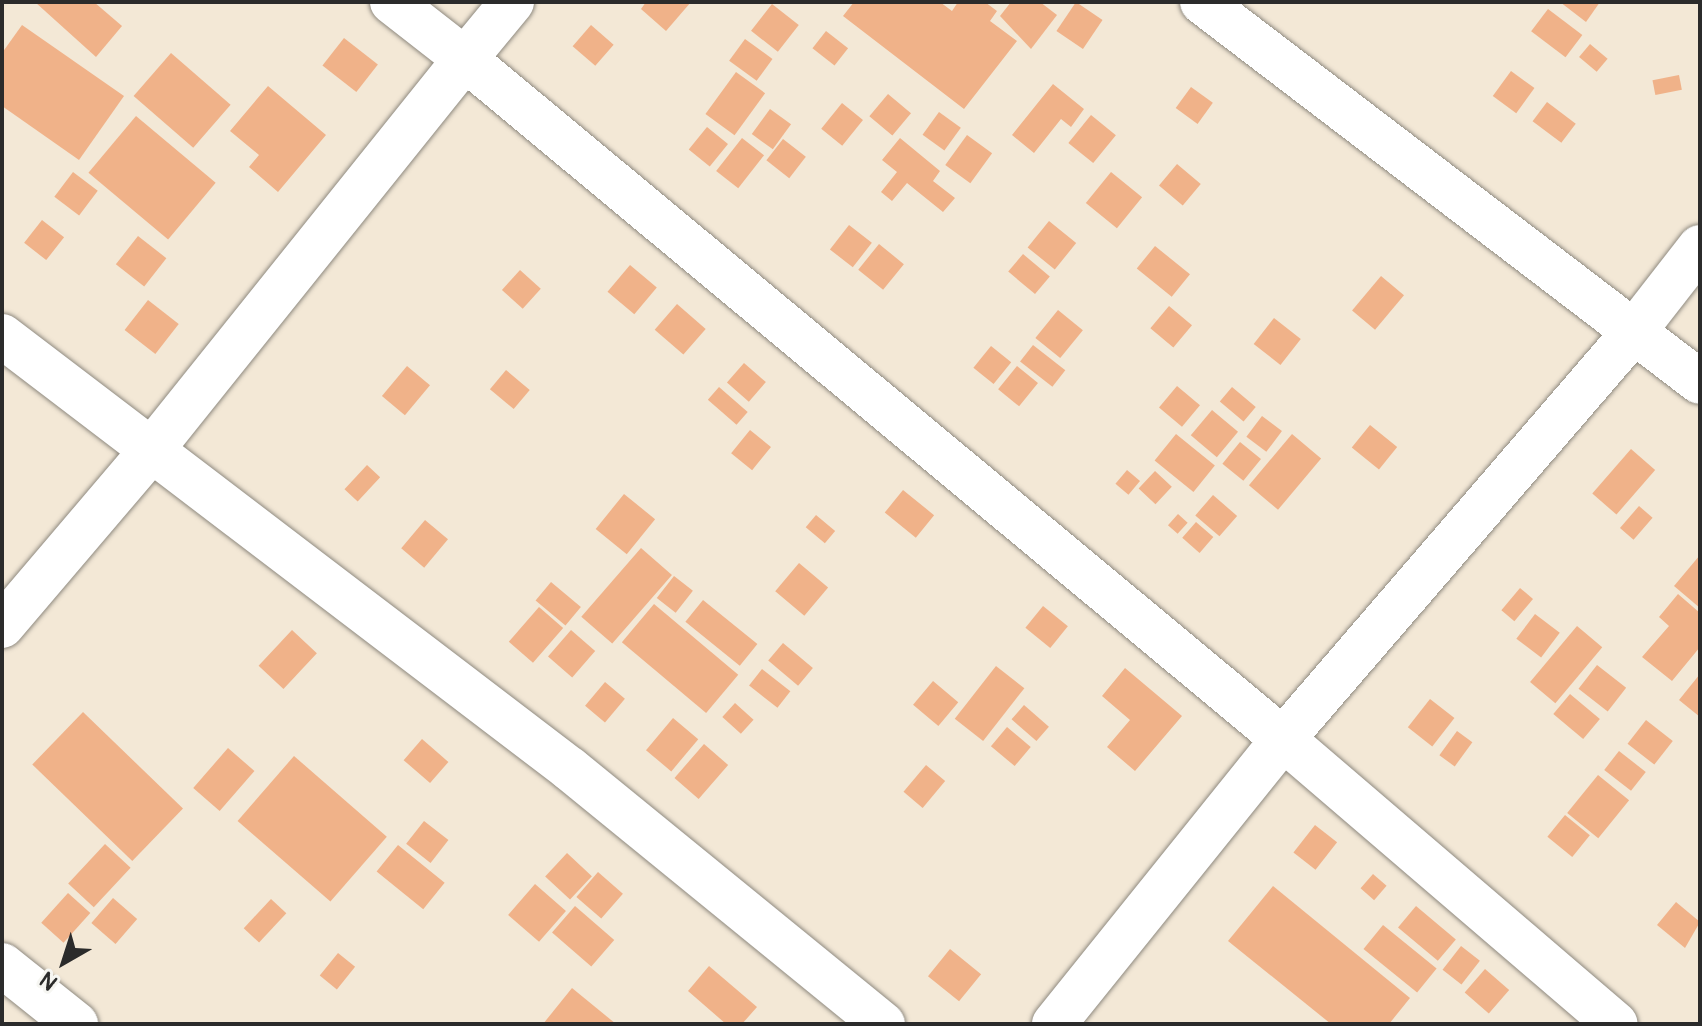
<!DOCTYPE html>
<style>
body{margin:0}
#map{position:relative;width:1702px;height:1026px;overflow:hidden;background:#f3e8d6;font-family:Pangolin,sans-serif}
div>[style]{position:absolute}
.building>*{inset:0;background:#f0b289;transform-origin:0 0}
.roads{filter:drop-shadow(0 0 2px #8f8a80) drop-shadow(0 0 2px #8f8a80)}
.minor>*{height:44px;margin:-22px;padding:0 22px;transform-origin:22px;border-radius:22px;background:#fff}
span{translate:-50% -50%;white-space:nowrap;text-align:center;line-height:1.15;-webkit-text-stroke:8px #f6f6f2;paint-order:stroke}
.frame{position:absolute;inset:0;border:4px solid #2b2b2b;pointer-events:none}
.north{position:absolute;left:24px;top:922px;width:80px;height:80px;-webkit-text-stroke:6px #f6f6f2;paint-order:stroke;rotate:219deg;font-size:22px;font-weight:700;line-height:32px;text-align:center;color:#2b2b2b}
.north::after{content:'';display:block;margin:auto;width:28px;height:36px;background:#2b2b2b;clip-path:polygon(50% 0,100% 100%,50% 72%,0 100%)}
</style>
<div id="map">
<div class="building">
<i style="clip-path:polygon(35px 2px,94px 2px,122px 26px,96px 57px)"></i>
<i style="clip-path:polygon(646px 2px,691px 2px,666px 31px,641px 9px)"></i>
<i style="clip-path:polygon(854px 2px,940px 2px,952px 11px,958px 2px,985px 2px,997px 11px,990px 21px,1017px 41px,964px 109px,843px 16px)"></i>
<i style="clip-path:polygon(1011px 2px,1040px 2px,1057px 15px,1031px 49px,1000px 16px)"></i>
<i style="left:1076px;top:2px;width:32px;height:35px;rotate:34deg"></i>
<i style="clip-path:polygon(1560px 2px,1600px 2px,1586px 22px)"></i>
<i style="left:772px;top:4px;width:34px;height:34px;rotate:38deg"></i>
<i style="left:1548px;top:9px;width:43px;height:28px;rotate:37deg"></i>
<i style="clip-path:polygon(22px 25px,124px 96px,79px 160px,2px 106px,2px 53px)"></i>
<i style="left:591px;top:25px;width:30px;height:28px;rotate:41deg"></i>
<i style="left:826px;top:31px;width:28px;height:22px;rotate:38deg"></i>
<i style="left:344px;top:38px;width:43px;height:35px;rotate:38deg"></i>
<i style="left:745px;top:39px;width:34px;height:27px;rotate:36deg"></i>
<i style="left:1590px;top:44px;width:23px;height:17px;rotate:40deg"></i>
<i style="left:171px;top:53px;width:79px;height:57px;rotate:41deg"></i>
<i style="left:1511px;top:71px;width:29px;height:31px;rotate:36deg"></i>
<i style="left:736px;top:72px;width:36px;height:52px;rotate:36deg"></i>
<i style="left:1679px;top:75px;width:15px;height:27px;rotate:79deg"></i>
<i style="clip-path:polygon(1053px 84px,1084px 109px,1071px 127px,1061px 119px,1034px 153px,1012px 135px)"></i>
<i style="clip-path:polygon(268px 86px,326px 135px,278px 192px,249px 167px,259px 155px,230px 131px)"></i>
<i style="left:1191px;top:87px;width:27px;height:26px;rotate:36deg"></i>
<i style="left:888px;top:94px;width:30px;height:29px;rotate:40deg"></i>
<i style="left:1547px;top:102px;width:36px;height:24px;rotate:37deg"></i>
<i style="left:842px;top:103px;width:27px;height:33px;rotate:39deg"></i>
<i style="left:770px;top:109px;width:26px;height:31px;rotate:36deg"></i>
<i style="left:939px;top:112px;width:27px;height:28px;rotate:36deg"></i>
<i style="left:1091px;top:115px;width:32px;height:36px;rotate:39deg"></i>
<i style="left:136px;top:116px;width:104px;height:74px;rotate:40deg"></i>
<i style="left:707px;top:127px;width:27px;height:29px;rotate:39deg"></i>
<i style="left:967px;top:135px;width:31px;height:37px;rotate:36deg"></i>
<i style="left:742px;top:138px;width:28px;height:42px;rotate:38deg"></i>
<i style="clip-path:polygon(900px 138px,940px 171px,933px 181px,955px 198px,943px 212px,907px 183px,892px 201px,881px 192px,897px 172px,882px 160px)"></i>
<i style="left:783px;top:139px;width:29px;height:27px;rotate:38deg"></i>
<i style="left:1177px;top:164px;width:31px;height:28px;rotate:40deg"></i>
<i style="left:73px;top:172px;width:31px;height:31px;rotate:37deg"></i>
<i style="left:1111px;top:172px;width:40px;height:40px;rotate:39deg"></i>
<i style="left:42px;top:220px;width:28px;height:29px;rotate:38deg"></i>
<i style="left:1049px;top:221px;width:35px;height:34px;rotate:39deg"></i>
<i style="left:849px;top:225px;width:29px;height:31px;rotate:38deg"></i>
<i style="left:138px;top:236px;width:36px;height:36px;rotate:38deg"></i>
<i style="left:879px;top:244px;width:32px;height:33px;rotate:39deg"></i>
<i style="left:1155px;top:246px;width:45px;height:29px;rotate:39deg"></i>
<i style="left:1023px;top:254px;width:35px;height:23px;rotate:40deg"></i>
<i style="left:630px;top:265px;width:35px;height:35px;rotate:40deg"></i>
<i style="left:520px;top:270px;width:28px;height:27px;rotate:42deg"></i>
<i style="left:1381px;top:276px;width:30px;height:45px;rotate:40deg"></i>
<i style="left:148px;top:300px;width:39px;height:38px;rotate:38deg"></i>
<i style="left:677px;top:304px;width:38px;height:34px;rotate:41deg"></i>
<i style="left:1169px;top:306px;width:30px;height:29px;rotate:40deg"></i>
<i style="left:1058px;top:310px;width:32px;height:36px;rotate:39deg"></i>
<i style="left:1274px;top:318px;width:34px;height:33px;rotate:38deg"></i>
<i style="left:1033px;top:345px;width:41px;height:21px;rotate:38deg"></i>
<i style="left:991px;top:346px;width:26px;height:28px;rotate:39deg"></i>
<i style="left:744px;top:363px;width:29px;height:26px;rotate:41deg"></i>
<i style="left:407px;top:366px;width:30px;height:39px;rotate:40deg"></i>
<i style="left:1017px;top:366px;width:27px;height:30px;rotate:39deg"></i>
<i style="left:506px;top:370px;width:31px;height:25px;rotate:40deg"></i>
<i style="left:1177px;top:386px;width:30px;height:28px;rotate:40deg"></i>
<i style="left:719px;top:387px;width:38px;height:17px;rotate:41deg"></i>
<i style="left:1232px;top:387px;width:31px;height:19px;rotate:40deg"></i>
<i style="left:1212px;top:410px;width:34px;height:33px;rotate:40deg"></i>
<i style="left:1262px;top:416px;width:25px;height:26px;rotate:37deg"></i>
<i style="left:1370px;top:425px;width:35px;height:29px;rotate:39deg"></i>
<i style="left:750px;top:430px;width:27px;height:30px;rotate:39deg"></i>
<i style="left:1176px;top:434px;width:50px;height:34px;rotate:39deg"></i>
<i style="left:1292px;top:434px;width:38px;height:67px;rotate:40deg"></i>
<i style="left:1240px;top:442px;width:27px;height:28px;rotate:39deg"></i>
<i style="left:1631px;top:449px;width:32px;height:59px;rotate:41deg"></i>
<i style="left:367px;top:465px;width:18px;height:33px;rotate:43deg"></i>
<i style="left:1127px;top:470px;width:17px;height:18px;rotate:40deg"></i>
<i style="left:1155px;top:471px;width:23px;height:24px;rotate:43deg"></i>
<i style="left:903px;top:490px;width:40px;height:29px;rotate:39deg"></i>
<i style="left:624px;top:494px;width:40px;height:45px;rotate:39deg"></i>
<i style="left:1213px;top:495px;width:32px;height:27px;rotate:41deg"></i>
<i style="left:1639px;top:506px;width:18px;height:29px;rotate:41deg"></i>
<i style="left:1178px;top:514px;width:13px;height:15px;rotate:42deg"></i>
<i style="left:816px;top:515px;width:25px;height:16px;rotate:40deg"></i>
<i style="left:425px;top:520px;width:30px;height:37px;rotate:40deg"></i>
<i style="left:1196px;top:522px;width:23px;height:21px;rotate:41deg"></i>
<i style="left:641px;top:548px;width:41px;height:91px;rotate:41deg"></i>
<i style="clip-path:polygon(1700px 555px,1700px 608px,1674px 586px)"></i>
<i style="left:799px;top:563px;width:38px;height:37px;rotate:40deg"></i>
<i style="left:674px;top:576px;width:24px;height:28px;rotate:38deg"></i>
<i style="left:551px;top:582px;width:39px;height:24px;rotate:40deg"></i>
<i style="left:1520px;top:588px;width:17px;height:29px;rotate:40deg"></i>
<i style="clip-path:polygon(1678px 594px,1700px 613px,1700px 647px,1672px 681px,1642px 657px,1669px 626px,1659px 617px)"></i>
<i style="left:703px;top:600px;width:70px;height:28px;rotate:39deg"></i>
<i style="left:654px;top:604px;width:110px;height:50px;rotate:40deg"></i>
<i style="left:1043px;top:606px;width:32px;height:28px;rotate:39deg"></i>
<i style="left:539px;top:607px;width:32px;height:46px;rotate:41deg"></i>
<i style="left:1535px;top:614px;width:31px;height:31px;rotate:37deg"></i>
<i style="left:1577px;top:626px;width:33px;height:73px;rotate:40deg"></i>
<i style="left:292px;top:630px;width:34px;height:49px;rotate:43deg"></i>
<i style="left:571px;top:630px;width:32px;height:35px;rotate:41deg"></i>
<i style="left:783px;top:643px;width:39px;height:23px;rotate:40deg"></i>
<i style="left:1597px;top:665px;width:37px;height:30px;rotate:38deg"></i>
<i style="left:996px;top:666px;width:36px;height:67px;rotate:38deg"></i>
<i style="clip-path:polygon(1125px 668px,1182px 716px,1135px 771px,1107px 747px,1130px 720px,1102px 696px)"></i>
<i style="left:762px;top:669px;width:36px;height:21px;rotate:38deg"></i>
<i style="clip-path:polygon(1700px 674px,1700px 717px,1679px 700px)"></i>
<i style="left:933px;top:681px;width:33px;height:31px;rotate:40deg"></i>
<i style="left:605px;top:682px;width:26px;height:31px;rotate:40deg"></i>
<i style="left:1570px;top:694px;width:39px;height:26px;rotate:40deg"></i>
<i style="left:1430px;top:699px;width:31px;height:36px;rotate:38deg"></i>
<i style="left:735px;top:703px;width:25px;height:19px;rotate:42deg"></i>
<i style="left:1024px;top:705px;width:33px;height:19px;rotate:41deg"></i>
<i style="left:83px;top:712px;width:139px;height:73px;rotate:44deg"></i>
<i style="left:673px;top:718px;width:33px;height:42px;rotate:40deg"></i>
<i style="left:1646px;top:720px;width:34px;height:30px;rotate:38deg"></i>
<i style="left:1007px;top:727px;width:31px;height:25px;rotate:40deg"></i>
<i style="left:1457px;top:731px;width:19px;height:30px;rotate:36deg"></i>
<i style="left:422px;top:739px;width:35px;height:28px;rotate:41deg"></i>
<i style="left:704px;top:744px;width:32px;height:45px;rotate:41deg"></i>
<i style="left:228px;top:748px;width:35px;height:53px;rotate:41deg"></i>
<i style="left:1619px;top:751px;width:34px;height:24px;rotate:38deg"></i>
<i style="left:294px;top:756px;width:123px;height:86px;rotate:41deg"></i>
<i style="left:926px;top:765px;width:25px;height:35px;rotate:40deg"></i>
<i style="left:1598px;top:775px;width:40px;height:49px;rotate:39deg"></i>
<i style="left:1565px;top:815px;width:32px;height:28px;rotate:39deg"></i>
<i style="left:424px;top:821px;width:31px;height:29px;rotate:38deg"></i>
<i style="left:1315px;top:825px;width:28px;height:35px;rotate:38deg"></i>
<i style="left:105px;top:844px;width:35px;height:54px;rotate:43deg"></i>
<i style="left:398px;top:845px;width:60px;height:34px;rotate:39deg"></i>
<i style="left:567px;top:853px;width:34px;height:32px;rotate:43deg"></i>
<i style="left:598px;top:872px;width:33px;height:33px;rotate:41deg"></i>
<i style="left:1373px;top:874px;width:18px;height:19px;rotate:41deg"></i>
<i style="left:535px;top:884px;width:41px;height:41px;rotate:41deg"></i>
<i style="clip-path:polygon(1273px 886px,1410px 998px,1389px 1024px,1331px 1024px,1228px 941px)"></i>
<i style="left:68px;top:893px;width:30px;height:40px;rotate:42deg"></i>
<i style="left:113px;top:898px;width:32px;height:33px;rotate:41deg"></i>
<i style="left:271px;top:899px;width:21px;height:40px;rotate:43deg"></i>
<i style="clip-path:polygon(1676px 902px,1700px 922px,1685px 948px,1657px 925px)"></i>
<i style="left:575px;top:906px;width:52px;height:35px;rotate:41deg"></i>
<i style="left:1416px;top:906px;width:52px;height:28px;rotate:40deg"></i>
<i style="left:1383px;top:925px;width:69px;height:31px;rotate:39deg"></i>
<i style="left:1461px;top:946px;width:24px;height:30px;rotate:38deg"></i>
<i style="left:950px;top:949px;width:40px;height:35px;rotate:39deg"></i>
<i style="left:338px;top:953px;width:22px;height:29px;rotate:39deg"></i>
<i style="clip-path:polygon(709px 966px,757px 1007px,742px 1024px,726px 1024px,688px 991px)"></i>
<i style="left:1485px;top:969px;width:32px;height:31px;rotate:41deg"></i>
<i style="clip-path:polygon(572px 988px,616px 1024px,543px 1024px)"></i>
</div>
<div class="roads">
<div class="minor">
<i style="left:392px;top:2px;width:93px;rotate:38deg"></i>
<i style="left:465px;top:59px;width:74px;rotate:-50.5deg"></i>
<i style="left:1202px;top:2px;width:626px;rotate:37.35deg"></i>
<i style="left:2px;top:336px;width:714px;rotate:37.32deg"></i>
<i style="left:570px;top:769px;width:404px;rotate:39.2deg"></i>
<i style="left:2px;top:626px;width:228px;rotate:-49.6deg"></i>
<i style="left:150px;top:452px;width:504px;rotate:-51.29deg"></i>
<i style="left:465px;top:59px;width:1064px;rotate:39.74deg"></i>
<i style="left:1283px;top:739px;width:438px;rotate:40.6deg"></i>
<i style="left:2px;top:965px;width:95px;rotate:38.6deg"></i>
<i style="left:1054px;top:1024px;width:366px;rotate:-51.2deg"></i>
<i style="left:1283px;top:739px;width:536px;rotate:-49.24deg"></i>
<i style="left:1633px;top:333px;width:109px;rotate:-52.1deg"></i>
</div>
</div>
<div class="frame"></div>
<div class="north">N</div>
</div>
